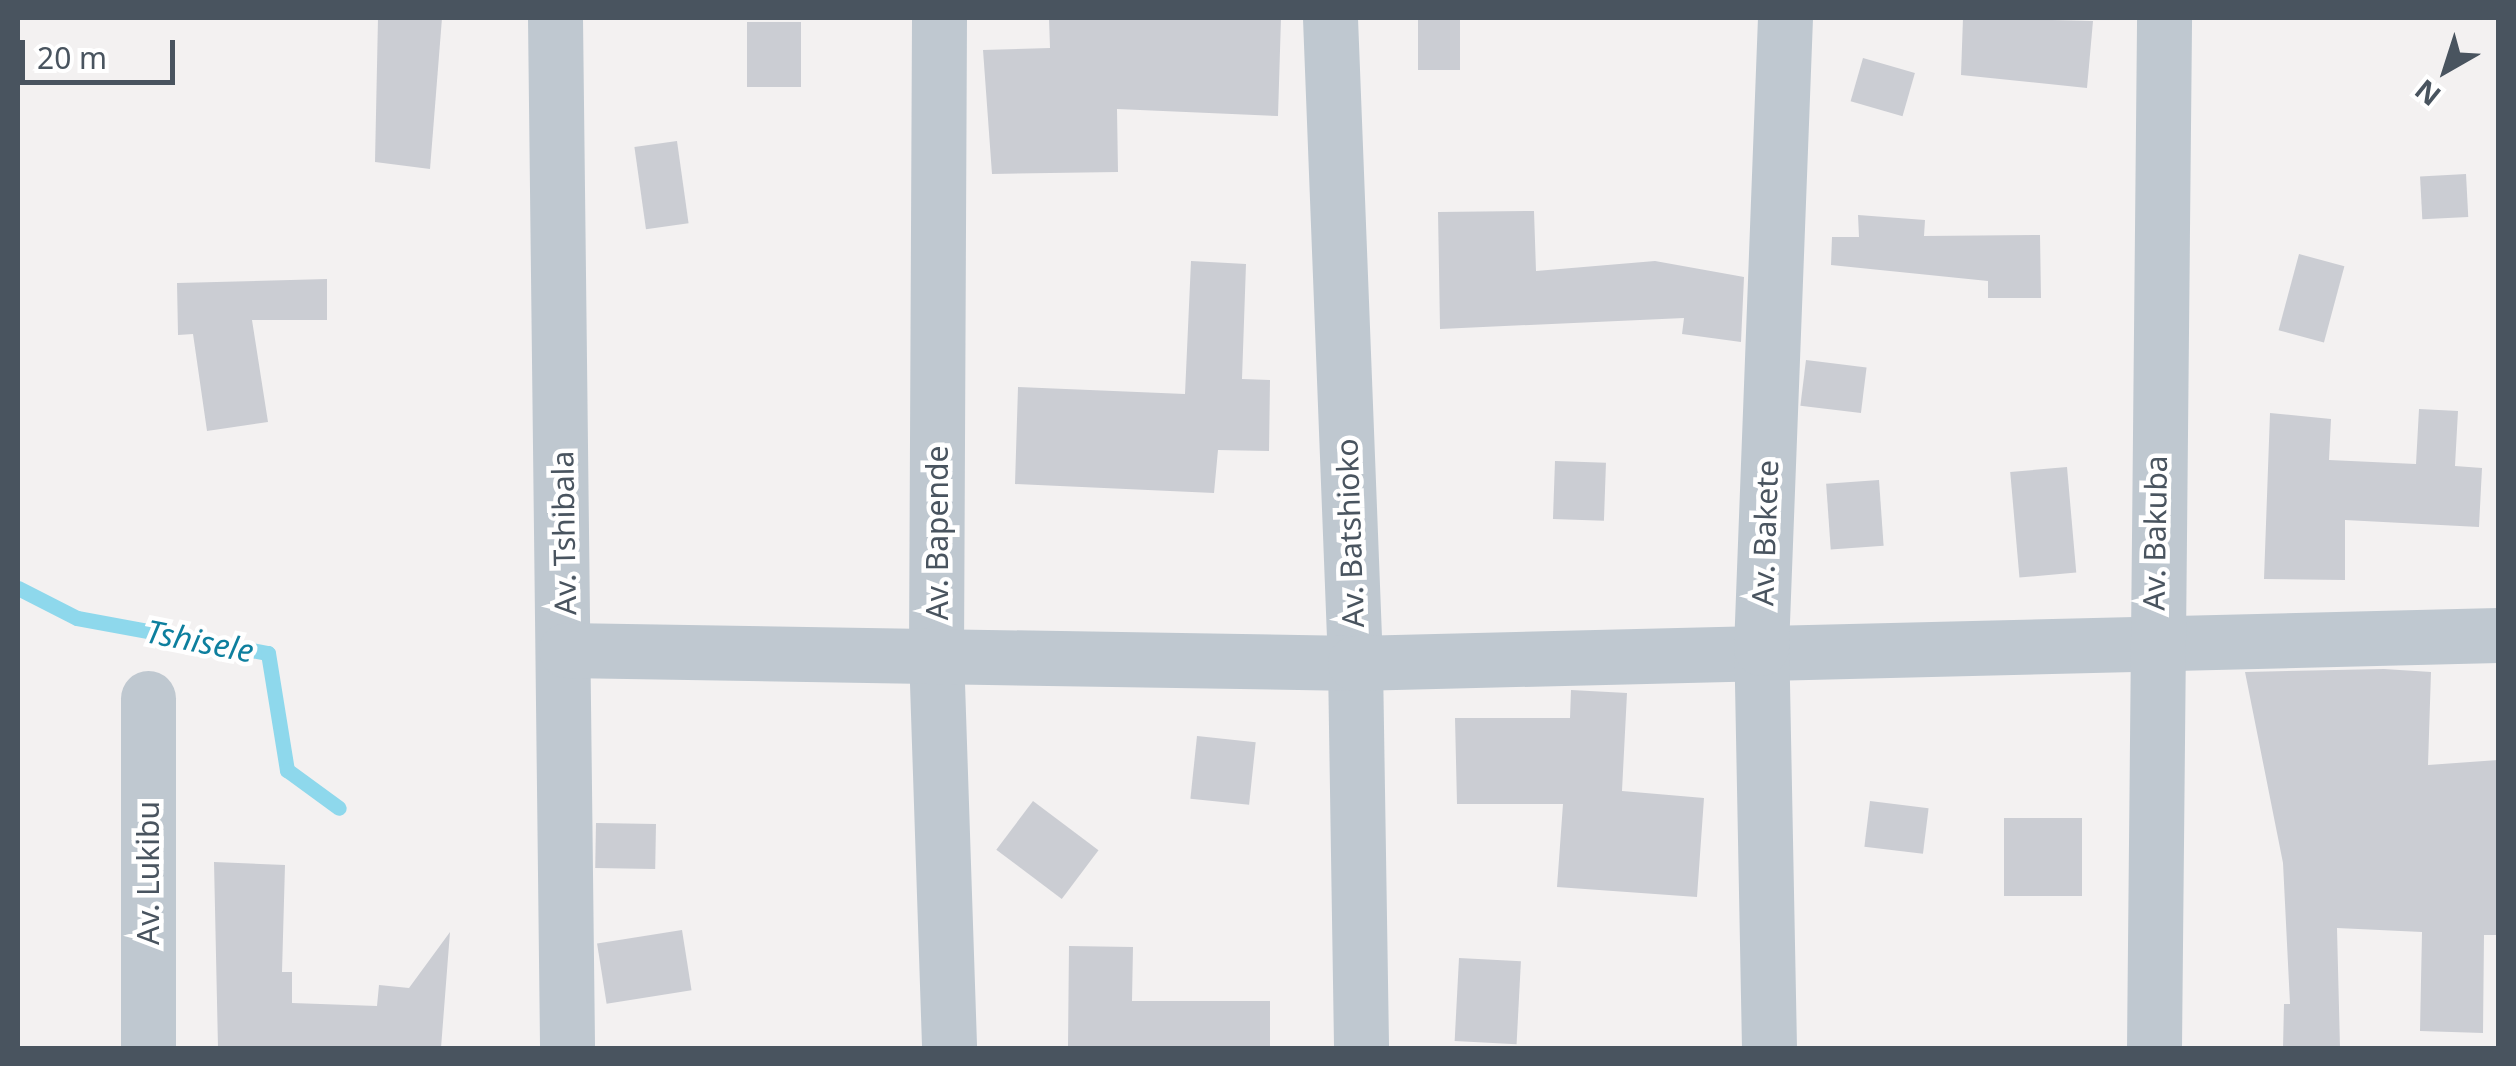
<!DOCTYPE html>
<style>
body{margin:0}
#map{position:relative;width:2516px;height:1066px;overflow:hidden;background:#f3f1f1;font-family:"Noto Sans",sans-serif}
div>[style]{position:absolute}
.stream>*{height:15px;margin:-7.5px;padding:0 7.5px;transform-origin:7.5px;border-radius:7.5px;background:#8ed8ec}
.building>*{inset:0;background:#cbcdd3;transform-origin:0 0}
.minor>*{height:55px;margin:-27.5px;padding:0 27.5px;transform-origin:27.5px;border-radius:27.5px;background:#bfc8d0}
span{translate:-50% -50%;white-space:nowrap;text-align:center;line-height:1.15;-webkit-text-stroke:9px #fff;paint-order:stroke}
.street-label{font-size:30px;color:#49545f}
.water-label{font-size:32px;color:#0d7f9e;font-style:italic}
.frame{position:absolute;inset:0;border:20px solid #49545f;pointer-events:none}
.north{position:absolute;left:2396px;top:20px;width:100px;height:100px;-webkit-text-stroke:8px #fff;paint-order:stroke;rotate:219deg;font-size:28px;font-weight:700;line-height:40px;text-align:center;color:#49545f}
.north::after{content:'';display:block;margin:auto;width:35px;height:45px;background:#49545f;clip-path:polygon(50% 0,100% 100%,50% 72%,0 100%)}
.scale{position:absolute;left:20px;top:40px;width:155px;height:45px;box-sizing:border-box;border:5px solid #49545f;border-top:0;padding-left:12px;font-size:30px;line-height:35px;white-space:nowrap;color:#49545f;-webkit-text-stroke:8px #fff;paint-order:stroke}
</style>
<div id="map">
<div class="stream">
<i style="left:18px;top:588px;width:66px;rotate:27deg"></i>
<i style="left:77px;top:618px;width:194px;rotate:10.4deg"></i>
<i style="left:268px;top:653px;width:119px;rotate:80.8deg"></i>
<i style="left:287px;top:770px;width:64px;rotate:36.2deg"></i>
</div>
<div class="building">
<i style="clip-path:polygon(378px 18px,442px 18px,430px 169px,375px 162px)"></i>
<i style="clip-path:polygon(1049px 18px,1281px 18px,1278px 116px,1117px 109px,1118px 172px,992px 174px,983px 50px,1050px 48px)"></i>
<i style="left:1418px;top:18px;width:42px;height:52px"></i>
<i style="clip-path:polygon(1963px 18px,2093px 21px,2087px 88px,1961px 75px)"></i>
<i style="left:747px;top:22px;width:54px;height:65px"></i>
<i style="left:1863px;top:58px;width:54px;height:45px;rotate:16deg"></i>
<i style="left:677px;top:141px;width:83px;height:43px;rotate:82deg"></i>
<i style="left:2466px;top:174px;width:43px;height:46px;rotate:87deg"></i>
<i style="clip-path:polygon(1534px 211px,1536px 271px,1655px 261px,1744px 277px,1741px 342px,1682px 334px,1684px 318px,1440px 329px,1438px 212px)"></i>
<i style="clip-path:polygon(1858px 215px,1925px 220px,1924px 236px,2040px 235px,2041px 298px,1988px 298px,1988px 281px,1831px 265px,1832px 237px,1859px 237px)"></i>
<i style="left:2299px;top:254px;width:47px;height:79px;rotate:15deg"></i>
<i style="clip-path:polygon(1191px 261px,1246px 264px,1242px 379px,1270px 380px,1269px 451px,1218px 450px,1214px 493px,1015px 484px,1018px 387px,1185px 394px)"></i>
<i style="clip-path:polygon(327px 279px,327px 320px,252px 320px,268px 422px,207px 431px,193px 334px,178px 335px,177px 283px)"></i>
<i style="left:1806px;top:360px;width:61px;height:46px;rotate:7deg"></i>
<i style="clip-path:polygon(2419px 409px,2458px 411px,2455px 466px,2482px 468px,2479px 527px,2345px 520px,2345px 580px,2264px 579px,2270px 413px,2331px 419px,2329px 460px,2416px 464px)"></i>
<i style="left:1555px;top:461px;width:51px;height:58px;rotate:2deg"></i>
<i style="left:2067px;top:467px;width:106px;height:57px;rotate:85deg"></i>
<i style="left:1879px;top:480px;width:66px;height:53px;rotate:86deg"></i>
<i style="clip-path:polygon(2384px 669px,2431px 672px,2428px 765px,2498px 760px,2498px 935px,2484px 935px,2483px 1033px,2420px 1031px,2422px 932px,2337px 928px,2340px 1048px,2283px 1048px,2284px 1004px,2290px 1004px,2283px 863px,2245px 672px)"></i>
<i style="clip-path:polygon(1571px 690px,1627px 693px,1622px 791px,1704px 798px,1697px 897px,1557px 887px,1563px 804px,1457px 804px,1455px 718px,1570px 718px)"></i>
<i style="left:1197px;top:736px;width:59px;height:63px;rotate:6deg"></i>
<i style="left:1033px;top:801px;width:82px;height:61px;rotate:37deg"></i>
<i style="left:1870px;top:801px;width:59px;height:46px;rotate:7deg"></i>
<i style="left:2004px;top:818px;width:78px;height:78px"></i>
<i style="left:596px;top:823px;width:60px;height:45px;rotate:1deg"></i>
<i style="clip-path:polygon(214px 862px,285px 865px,282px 972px,292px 972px,292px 1003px,377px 1006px,379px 985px,409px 988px,450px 932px,441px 1048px,218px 1048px)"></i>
<i style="left:682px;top:930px;width:61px;height:86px;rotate:81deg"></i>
<i style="clip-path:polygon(1069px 946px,1133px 947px,1132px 1001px,1270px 1001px,1270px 1048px,1068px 1046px)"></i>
<i style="left:1459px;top:958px;width:62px;height:83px;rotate:3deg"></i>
</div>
<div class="minor">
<i style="left:555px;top:18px;width:1030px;rotate:89.33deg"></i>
<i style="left:939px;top:18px;width:635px;rotate:90.27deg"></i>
<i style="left:936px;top:653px;width:395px;rotate:88.1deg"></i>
<i style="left:1330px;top:18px;width:645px;rotate:87.78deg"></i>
<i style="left:1355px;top:663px;width:385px;rotate:89.1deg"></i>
<i style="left:566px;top:650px;width:789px;rotate:0.94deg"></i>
<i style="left:1355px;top:663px;width:1143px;rotate:-1.4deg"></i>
<i style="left:148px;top:698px;width:350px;rotate:90deg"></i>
<i style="left:1769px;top:1048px;width:400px;rotate:-91.1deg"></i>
<i style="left:1761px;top:648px;width:630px;rotate:-87.82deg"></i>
<i style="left:2154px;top:1048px;width:1030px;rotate:-89.44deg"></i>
</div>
<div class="street-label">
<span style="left:564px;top:533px;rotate:-91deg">Av. Tshibala</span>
<span style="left:937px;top:533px;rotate:-90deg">Av. Bapende</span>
<span style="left:1350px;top:533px;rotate:-92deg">Av. Batshioko</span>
<span style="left:1765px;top:533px;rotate:-88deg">Av. Bakete</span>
<span style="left:2155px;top:533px;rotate:-89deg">Av. Bakuba</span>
<span style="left:148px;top:873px;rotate:-90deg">Av. Lukibu</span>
</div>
<div class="water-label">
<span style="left:200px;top:641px;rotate:11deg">Tshisele</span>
</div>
<div class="frame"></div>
<div class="north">N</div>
<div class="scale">20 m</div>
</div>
